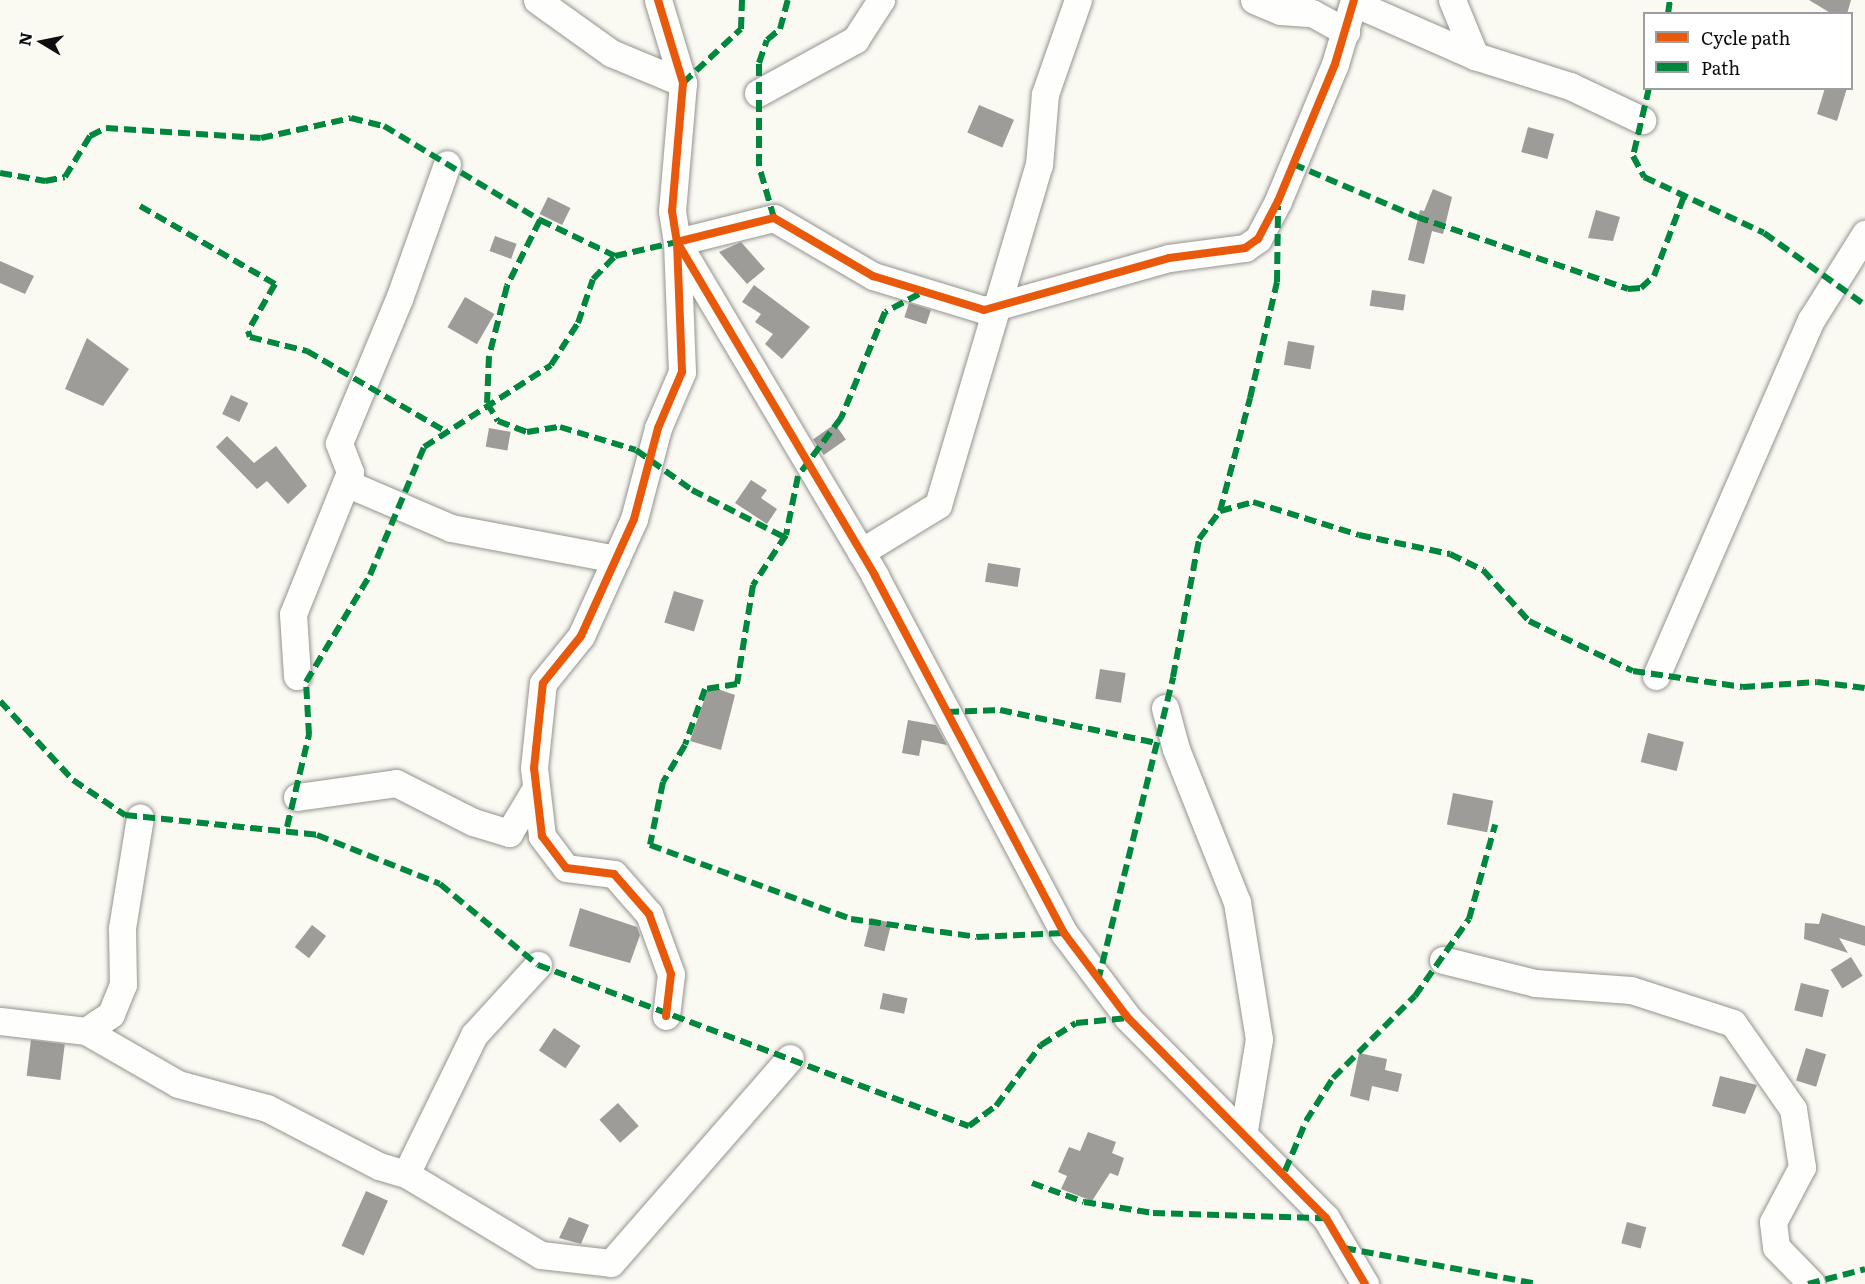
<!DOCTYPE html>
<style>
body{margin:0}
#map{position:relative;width:1865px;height:1284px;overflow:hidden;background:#faf9f2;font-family:Literata,serif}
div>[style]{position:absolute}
.building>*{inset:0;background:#9d9c98;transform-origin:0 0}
.roads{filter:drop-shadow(0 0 2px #949390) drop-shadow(0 0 2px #949390)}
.minor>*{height:27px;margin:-13.5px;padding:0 13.5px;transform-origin:13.5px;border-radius:13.5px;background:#fefefd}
.quiet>*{height:6px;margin-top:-3px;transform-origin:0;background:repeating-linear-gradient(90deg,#00873e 0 12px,transparent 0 18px)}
.cycleway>*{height:8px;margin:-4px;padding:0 4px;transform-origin:4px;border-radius:4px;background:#e8590c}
span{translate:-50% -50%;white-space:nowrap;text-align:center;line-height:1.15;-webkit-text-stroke:6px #fff;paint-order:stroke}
.legend{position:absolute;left:1643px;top:12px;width:210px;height:78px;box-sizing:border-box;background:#fff;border:2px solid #9e9e9e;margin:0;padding:8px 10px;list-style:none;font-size:18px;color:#0d0d0d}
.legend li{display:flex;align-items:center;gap:12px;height:30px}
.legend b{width:30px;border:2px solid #9e9e9e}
.north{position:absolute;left:12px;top:12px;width:60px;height:60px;-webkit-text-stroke:4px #fff;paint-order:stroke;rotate:280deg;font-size:16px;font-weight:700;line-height:24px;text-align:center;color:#0d0d0d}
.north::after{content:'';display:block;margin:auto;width:21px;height:27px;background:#0d0d0d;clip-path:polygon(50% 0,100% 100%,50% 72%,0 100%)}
</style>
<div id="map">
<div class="building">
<i style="clip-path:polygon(1809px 0,1851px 0,1847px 14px,1832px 14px)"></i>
<i style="clip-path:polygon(1825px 88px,1847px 88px,1837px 121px,1817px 114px)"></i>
<i style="left:979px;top:105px;width:38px;height:30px;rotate:23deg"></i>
<i style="left:1528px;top:127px;width:27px;height:26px;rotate:15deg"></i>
<i style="clip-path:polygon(1433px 189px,1452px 197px,1443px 234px,1432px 231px,1424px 264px,1408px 260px,1420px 210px,1424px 211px)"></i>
<i style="left:548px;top:197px;width:25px;height:19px;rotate:26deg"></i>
<i style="clip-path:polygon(1596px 210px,1620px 217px,1613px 241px,1588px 238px)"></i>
<i style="left:495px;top:236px;width:23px;height:16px;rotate:20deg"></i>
<i style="clip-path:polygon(741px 242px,765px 269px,747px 284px,719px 252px)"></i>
<i style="clip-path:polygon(0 261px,34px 276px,25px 294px,0 283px)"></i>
<i style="clip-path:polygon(754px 285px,810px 327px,782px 359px,765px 344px,773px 334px,755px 322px,761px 314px,742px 302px)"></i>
<i style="left:1372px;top:290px;width:34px;height:16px;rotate:8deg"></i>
<i style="left:465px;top:297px;width:34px;height:35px;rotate:30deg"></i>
<i style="left:909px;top:303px;width:23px;height:15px;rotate:18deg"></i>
<i style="clip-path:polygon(87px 338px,129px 369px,103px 406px,65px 389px)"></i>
<i style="left:1288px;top:341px;width:27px;height:24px;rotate:10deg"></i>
<i style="left:231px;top:395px;width:19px;height:21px;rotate:25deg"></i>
<i style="left:835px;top:424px;width:19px;height:27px;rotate:55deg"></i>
<i style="left:489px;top:428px;width:22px;height:19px;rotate:10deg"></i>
<i style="clip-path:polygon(227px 436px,254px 463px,276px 446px,307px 486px,288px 504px,267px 481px,257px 489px,216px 447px)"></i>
<i style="clip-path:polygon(751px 480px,767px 490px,761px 498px,777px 509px,767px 524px,735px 503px)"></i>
<i style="left:988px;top:563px;width:33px;height:19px;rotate:9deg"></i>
<i style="left:674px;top:591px;width:31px;height:33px;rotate:17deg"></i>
<i style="left:1100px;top:669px;width:26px;height:30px;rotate:9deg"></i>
<i style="clip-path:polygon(709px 686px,735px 695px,721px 750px,690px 741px)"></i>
<i style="clip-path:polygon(908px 720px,936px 725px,947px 745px,922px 740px,919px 756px,902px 753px)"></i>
<i style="left:1648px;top:733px;width:37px;height:30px;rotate:14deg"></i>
<i style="left:1453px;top:793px;width:41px;height:32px;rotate:11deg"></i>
<i style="clip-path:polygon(580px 908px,637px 927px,640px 935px,630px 963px,569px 946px)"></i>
<i style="clip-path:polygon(1822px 913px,1865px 926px,1865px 946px,1839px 938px,1848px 953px,1804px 939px,1805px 923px,1819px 924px)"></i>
<i style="left:871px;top:918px;width:21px;height:29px;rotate:14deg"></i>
<i style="left:312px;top:925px;width:18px;height:28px;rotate:38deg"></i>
<i style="left:1851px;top:957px;width:22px;height:24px;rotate:58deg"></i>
<i style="left:1801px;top:983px;width:29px;height:28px;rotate:14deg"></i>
<i style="left:883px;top:993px;width:25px;height:16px;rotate:12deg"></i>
<i style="left:554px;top:1028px;width:32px;height:27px;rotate:34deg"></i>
<i style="left:31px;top:1040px;width:34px;height:36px;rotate:7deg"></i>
<i style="left:1806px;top:1048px;width:21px;height:34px;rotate:17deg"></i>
<i style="clip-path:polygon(1359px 1053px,1387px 1059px,1385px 1070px,1402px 1074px,1398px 1092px,1372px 1086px,1369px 1101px,1350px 1096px)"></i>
<i style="clip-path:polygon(1720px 1076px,1757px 1085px,1745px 1114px,1712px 1106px)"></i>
<i style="left:618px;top:1103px;width:31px;height:25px;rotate:48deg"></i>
<i style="clip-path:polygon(1088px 1132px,1116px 1142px,1112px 1153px,1124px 1158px,1118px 1176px,1110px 1173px,1092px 1201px,1061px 1189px,1067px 1176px,1058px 1172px,1069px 1147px,1080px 1151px)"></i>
<i style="left:366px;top:1191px;width:24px;height:60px;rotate:24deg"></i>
<i style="clip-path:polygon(569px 1217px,589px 1225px,581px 1244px,559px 1238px)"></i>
<i style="left:1627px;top:1222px;width:20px;height:22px;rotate:15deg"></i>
</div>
<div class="roads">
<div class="minor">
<i style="left:537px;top:0;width:91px;rotate:35.6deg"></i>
<i style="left:611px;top:53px;width:78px;rotate:22.6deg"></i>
<i style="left:658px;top:0;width:87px;rotate:73.2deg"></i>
<i style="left:683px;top:83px;width:128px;rotate:94.9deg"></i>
<i style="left:672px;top:211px;width:31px;rotate:81deg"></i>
<i style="left:677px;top:242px;width:388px;rotate:59.3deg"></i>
<i style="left:875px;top:576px;width:404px;rotate:62.1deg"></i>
<i style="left:1064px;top:933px;width:106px;rotate:53deg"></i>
<i style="left:1128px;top:1018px;width:281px;rotate:45.3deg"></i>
<i style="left:1326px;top:1218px;width:77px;rotate:59.4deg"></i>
<i style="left:1254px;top:0;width:28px;rotate:23deg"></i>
<i style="left:1280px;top:11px;width:32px;rotate:4deg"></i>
<i style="left:1312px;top:13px;width:39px;rotate:29deg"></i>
<i style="left:1452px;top:0;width:61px;rotate:67.7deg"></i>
<i style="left:1354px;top:3px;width:132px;rotate:23.7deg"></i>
<i style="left:1475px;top:56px;width:100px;rotate:17.5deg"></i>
<i style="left:1570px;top:86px;width:80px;rotate:25.3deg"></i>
<i style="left:758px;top:93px;width:111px;rotate:-28.7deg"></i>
<i style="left:855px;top:40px;width:48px;rotate:-57deg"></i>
<i style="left:346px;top:483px;width:114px;rotate:23.2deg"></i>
<i style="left:451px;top:528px;width:168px;rotate:10.6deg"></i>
<i style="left:861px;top:552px;width:90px;rotate:-31.4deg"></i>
<i style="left:938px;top:505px;width:355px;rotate:-73.5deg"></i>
<i style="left:1039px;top:165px;width:71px;rotate:-85.2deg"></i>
<i style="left:1045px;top:94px;width:100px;rotate:-70.7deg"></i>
<i style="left:297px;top:676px;width:62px;rotate:-93.7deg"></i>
<i style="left:293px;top:614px;width:153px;rotate:-68.1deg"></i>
<i style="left:350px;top:472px;width:31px;rotate:-111deg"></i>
<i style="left:339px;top:443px;width:156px;rotate:-67.4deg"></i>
<i style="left:399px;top:299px;width:143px;rotate:-70.4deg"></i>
<i style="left:1656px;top:676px;width:388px;rotate:-66.5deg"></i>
<i style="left:1811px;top:320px;width:102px;rotate:-57.9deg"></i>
<i style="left:1165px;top:708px;width:42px;rotate:75deg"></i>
<i style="left:1176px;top:749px;width:165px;rotate:68.3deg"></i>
<i style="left:1237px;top:902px;width:139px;rotate:80.9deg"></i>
<i style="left:1259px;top:1039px;width:92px;rotate:99.4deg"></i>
<i style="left:297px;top:797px;width:100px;rotate:-8deg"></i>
<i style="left:396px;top:783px;width:86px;rotate:26.9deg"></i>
<i style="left:473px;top:822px;width:38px;rotate:17deg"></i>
<i style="left:509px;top:833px;width:52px;rotate:-59deg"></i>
<i style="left:1443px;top:960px;width:95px;rotate:14deg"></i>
<i style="left:1535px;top:983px;width:96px;rotate:4.2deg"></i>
<i style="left:1631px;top:990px;width:107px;rotate:17.9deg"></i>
<i style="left:1733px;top:1023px;width:105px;rotate:55.1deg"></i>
<i style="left:1793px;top:1109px;width:59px;rotate:81.2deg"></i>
<i style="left:1802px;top:1167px;width:62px;rotate:117.8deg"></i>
<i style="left:1773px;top:1222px;width:25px;rotate:83deg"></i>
<i style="left:1776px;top:1247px;width:50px;rotate:45.8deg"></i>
<i style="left:666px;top:1016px;width:42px;rotate:-83.2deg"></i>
<i style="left:671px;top:974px;width:64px;rotate:-110.1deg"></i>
<i style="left:649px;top:914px;width:53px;rotate:-131.2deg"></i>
<i style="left:614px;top:874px;width:48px;rotate:-172.9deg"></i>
<i style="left:566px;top:868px;width:40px;rotate:-127deg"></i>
<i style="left:542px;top:836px;width:68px;rotate:-96.7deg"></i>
<i style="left:534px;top:768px;width:85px;rotate:-84deg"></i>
<i style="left:543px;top:683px;width:60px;rotate:-51deg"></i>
<i style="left:581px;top:636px;width:128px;rotate:-65.6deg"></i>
<i style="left:634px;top:519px;width:94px;rotate:-75.2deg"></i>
<i style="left:658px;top:428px;width:61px;rotate:-66.8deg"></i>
<i style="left:682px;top:372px;width:130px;rotate:-92.2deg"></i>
<i style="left:677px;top:242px;width:100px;rotate:-13.9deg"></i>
<i style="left:774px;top:218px;width:115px;rotate:30.4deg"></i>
<i style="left:873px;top:276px;width:116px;rotate:17deg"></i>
<i style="left:984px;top:310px;width:192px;rotate:-15.7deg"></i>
<i style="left:1169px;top:258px;width:77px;rotate:-7.5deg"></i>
<i style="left:1245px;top:248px;width:16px;rotate:-35deg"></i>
<i style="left:1258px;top:239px;width:43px;rotate:-62.2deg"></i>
<i style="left:1278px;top:201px;width:148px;rotate:-67.4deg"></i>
<i style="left:1335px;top:64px;width:67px;rotate:-73.5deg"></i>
<i style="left:0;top:1021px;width:87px;rotate:6.6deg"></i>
<i style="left:86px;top:1031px;width:30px;rotate:-34deg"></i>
<i style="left:111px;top:1014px;width:31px;rotate:-68deg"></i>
<i style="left:123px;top:985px;width:57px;rotate:-91deg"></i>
<i style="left:122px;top:928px;width:112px;rotate:-80.8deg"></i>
<i style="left:86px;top:1031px;width:106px;rotate:29.9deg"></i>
<i style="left:178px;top:1084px;width:92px;rotate:15.1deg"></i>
<i style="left:267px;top:1108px;width:126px;rotate:27.4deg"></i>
<i style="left:379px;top:1166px;width:28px;rotate:17deg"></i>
<i style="left:406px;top:1174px;width:157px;rotate:31deg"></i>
<i style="left:541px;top:1255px;width:70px;rotate:6.5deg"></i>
<i style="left:611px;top:1263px;width:272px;rotate:-48.9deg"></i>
<i style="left:406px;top:1174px;width:155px;rotate:-63.9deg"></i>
<i style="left:474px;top:1035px;width:95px;rotate:-47.6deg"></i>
</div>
</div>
<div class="quiet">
<i style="left:1668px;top:14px;width:14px;rotate:-82deg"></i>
<i style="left:683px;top:83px;width:79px;rotate:-43deg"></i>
<i style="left:741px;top:29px;width:29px;rotate:-88deg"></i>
<i style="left:1649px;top:88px;width:70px;rotate:103.2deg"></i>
<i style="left:1633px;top:156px;width:24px;rotate:62deg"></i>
<i style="left:1644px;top:177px;width:132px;rotate:25deg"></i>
<i style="left:1764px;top:233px;width:124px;rotate:35.5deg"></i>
<i style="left:1293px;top:164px;width:135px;rotate:23.1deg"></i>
<i style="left:1417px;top:217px;width:223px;rotate:18.8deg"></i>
<i style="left:1628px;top:289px;width:13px;rotate:-4deg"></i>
<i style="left:1641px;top:288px;width:18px;rotate:-43deg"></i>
<i style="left:1654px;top:276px;width:85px;rotate:-69.4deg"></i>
<i style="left:0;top:173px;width:46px;rotate:10.1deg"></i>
<i style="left:45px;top:181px;width:20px;rotate:-11deg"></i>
<i style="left:65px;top:177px;width:48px;rotate:-58.6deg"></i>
<i style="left:90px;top:136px;width:18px;rotate:-27deg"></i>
<i style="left:106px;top:128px;width:155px;rotate:3.7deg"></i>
<i style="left:261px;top:138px;width:92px;rotate:-12.5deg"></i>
<i style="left:351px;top:118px;width:34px;rotate:14deg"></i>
<i style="left:384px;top:126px;width:182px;rotate:31.1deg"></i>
<i style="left:540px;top:220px;width:83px;rotate:25.6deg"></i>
<i style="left:140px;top:206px;width:156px;rotate:30deg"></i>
<i style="left:275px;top:284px;width:54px;rotate:119.9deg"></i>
<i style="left:248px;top:331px;width:6px;rotate:72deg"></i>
<i style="left:250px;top:337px;width:59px;rotate:13.8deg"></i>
<i style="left:307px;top:351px;width:160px;rotate:30.1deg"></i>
<i style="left:774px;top:218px;width:54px;rotate:-106.1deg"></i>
<i style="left:759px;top:166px;width:103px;rotate:-90deg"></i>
<i style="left:759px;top:63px;width:24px;rotate:-71deg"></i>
<i style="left:767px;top:40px;width:17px;rotate:-40deg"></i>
<i style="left:780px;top:29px;width:30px;rotate:-75deg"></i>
<i style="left:540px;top:220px;width:74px;rotate:116.6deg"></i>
<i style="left:507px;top:286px;width:72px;rotate:104.4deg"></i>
<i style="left:489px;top:356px;width:47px;rotate:92.4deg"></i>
<i style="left:487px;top:403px;width:21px;rotate:59deg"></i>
<i style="left:498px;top:421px;width:31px;rotate:21deg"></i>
<i style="left:527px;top:432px;width:33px;rotate:-9deg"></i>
<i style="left:560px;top:427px;width:79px;rotate:16.8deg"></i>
<i style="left:636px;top:450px;width:69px;rotate:35.5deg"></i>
<i style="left:692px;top:490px;width:103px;rotate:27.1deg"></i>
<i style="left:919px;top:294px;width:38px;rotate:152deg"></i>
<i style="left:885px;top:312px;width:115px;rotate:112.5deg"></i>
<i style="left:841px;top:418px;width:72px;rotate:126.6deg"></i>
<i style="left:798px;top:476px;width:60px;rotate:101.5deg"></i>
<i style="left:786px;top:535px;width:60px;rotate:123.4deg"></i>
<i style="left:753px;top:585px;width:100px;rotate:99.2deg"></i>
<i style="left:737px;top:684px;width:32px;rotate:171deg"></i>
<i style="left:705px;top:689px;width:59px;rotate:109.7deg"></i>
<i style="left:685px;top:745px;width:43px;rotate:120.7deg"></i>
<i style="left:663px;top:782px;width:64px;rotate:101.7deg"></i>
<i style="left:650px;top:845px;width:214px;rotate:20.2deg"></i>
<i style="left:851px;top:919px;width:127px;rotate:8.1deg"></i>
<i style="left:977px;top:937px;width:87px;rotate:-2.6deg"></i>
<i style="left:1220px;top:511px;width:34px;rotate:-15deg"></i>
<i style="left:1253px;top:502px;width:111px;rotate:17.3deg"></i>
<i style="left:1359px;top:535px;width:93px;rotate:11.8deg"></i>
<i style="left:1450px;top:554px;width:37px;rotate:26deg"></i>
<i style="left:1483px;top:570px;width:69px;rotate:48deg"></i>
<i style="left:1529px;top:621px;width:115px;rotate:25.7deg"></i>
<i style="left:1633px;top:671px;width:111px;rotate:8.3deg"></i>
<i style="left:1743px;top:687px;width:74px;rotate:-3.9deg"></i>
<i style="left:1817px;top:682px;width:48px;rotate:7.1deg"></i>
<i style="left:0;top:701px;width:108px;rotate:47.3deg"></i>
<i style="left:73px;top:780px;width:63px;rotate:33.9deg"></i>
<i style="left:125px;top:815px;width:193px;rotate:5.9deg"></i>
<i style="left:317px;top:835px;width:132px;rotate:21.7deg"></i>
<i style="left:440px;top:884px;width:127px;rotate:39.6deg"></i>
<i style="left:538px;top:965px;width:460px;rotate:20.5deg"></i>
<i style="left:969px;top:1126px;width:34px;rotate:-37deg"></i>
<i style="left:996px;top:1106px;width:76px;rotate:-53.6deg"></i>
<i style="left:1041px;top:1045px;width:41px;rotate:-32.2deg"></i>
<i style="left:1076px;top:1023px;width:52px;rotate:-5.5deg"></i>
<i style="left:947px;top:712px;width:53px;rotate:-2.2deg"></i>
<i style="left:1000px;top:710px;width:160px;rotate:11.9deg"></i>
<i style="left:287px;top:827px;width:95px;rotate:-76.6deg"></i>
<i style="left:309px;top:735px;width:53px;rotate:-93.2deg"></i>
<i style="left:306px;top:682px;width:125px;rotate:-59.1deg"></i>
<i style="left:370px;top:575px;width:139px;rotate:-67.1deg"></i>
<i style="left:424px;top:447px;width:151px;rotate:-32.8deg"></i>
<i style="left:551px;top:365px;width:50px;rotate:-57.3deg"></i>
<i style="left:578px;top:323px;width:46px;rotate:-71.2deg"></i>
<i style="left:593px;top:279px;width:32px;rotate:-46deg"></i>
<i style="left:615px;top:256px;width:64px;rotate:-12.7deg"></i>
<i style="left:1098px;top:981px;width:313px;rotate:-76.1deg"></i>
<i style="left:1173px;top:677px;width:140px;rotate:-79.3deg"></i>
<i style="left:1199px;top:539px;width:35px;rotate:-53deg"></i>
<i style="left:1220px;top:511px;width:117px;rotate:-75.1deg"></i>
<i style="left:1250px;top:398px;width:119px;rotate:-76.9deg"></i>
<i style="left:1277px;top:282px;width:76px;rotate:-89.2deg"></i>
<i style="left:1285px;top:1171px;width:54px;rotate:-67.2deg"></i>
<i style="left:1306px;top:1121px;width:51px;rotate:-57.9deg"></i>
<i style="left:1333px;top:1078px;width:116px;rotate:-45deg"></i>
<i style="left:1415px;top:996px;width:94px;rotate:-55deg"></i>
<i style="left:1469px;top:919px;width:98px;rotate:-74.5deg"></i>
<i style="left:1032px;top:1183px;width:55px;rotate:20.1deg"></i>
<i style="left:1084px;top:1202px;width:70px;rotate:9.1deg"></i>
<i style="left:1153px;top:1213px;width:173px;rotate:1.7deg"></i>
<i style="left:1344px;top:1248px;width:198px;rotate:10.5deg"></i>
<i style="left:1808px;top:1284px;width:59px;rotate:-14.7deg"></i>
</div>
<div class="cycleway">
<i style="left:658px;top:0;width:87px;rotate:73.2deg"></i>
<i style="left:683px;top:83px;width:128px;rotate:94.9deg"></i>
<i style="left:672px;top:211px;width:31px;rotate:81deg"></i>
<i style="left:677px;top:242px;width:388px;rotate:59.3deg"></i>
<i style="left:875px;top:576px;width:404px;rotate:62.1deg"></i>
<i style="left:1064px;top:933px;width:106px;rotate:53deg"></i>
<i style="left:1128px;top:1018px;width:281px;rotate:45.3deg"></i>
<i style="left:1326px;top:1218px;width:77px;rotate:59.4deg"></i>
<i style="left:666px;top:1016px;width:42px;rotate:-83.2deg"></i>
<i style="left:671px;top:974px;width:64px;rotate:-110.1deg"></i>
<i style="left:649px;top:914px;width:53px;rotate:-131.2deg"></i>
<i style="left:614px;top:874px;width:48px;rotate:-172.9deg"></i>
<i style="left:566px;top:868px;width:40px;rotate:-127deg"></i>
<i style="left:542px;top:836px;width:68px;rotate:-96.7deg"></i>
<i style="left:534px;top:768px;width:85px;rotate:-84deg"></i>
<i style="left:543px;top:683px;width:60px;rotate:-51deg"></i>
<i style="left:581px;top:636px;width:128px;rotate:-65.6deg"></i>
<i style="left:634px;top:519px;width:94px;rotate:-75.2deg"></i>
<i style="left:658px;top:428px;width:61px;rotate:-66.8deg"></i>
<i style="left:682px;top:372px;width:130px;rotate:-92.2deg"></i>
<i style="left:677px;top:242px;width:100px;rotate:-13.9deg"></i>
<i style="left:774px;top:218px;width:115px;rotate:30.4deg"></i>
<i style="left:873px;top:276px;width:116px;rotate:17deg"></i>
<i style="left:984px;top:310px;width:192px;rotate:-15.7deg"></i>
<i style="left:1169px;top:258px;width:77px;rotate:-7.5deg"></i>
<i style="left:1245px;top:248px;width:16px;rotate:-35deg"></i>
<i style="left:1258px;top:239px;width:43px;rotate:-62.2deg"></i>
<i style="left:1278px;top:201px;width:148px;rotate:-67.4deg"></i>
<i style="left:1335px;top:64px;width:67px;rotate:-73.5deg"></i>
</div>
<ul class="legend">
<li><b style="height:8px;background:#e8590c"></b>Cycle path</li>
<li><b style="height:8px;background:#00873e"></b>Path</li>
</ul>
<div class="north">N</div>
</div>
